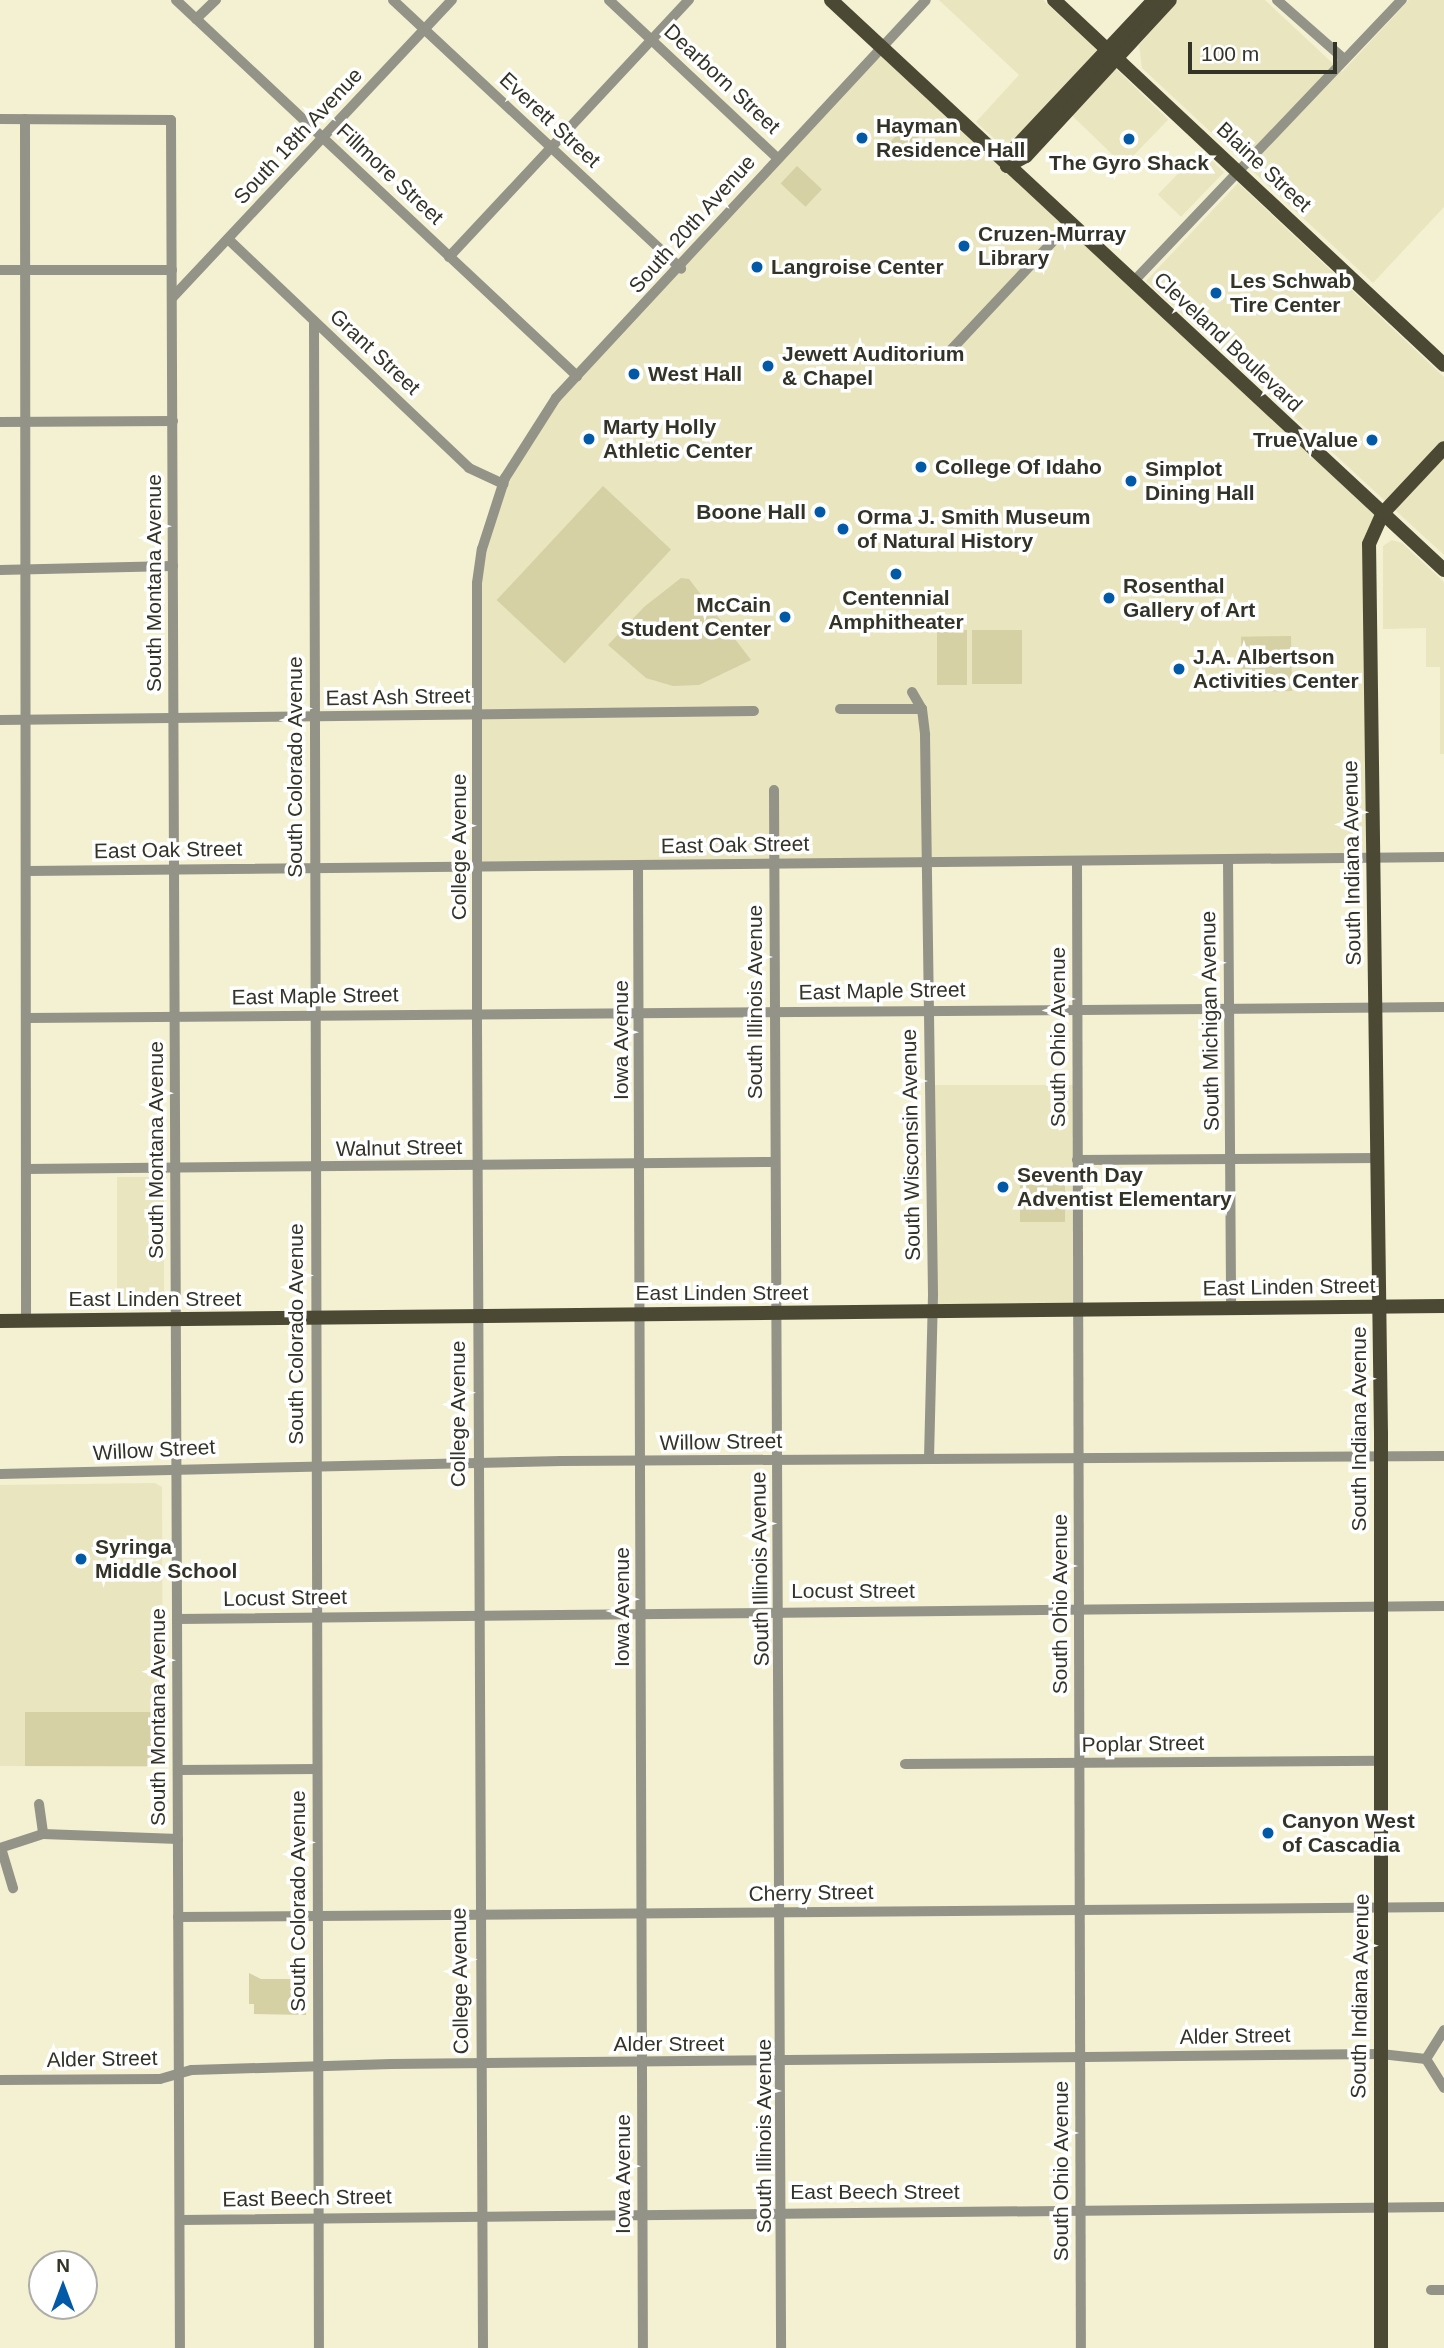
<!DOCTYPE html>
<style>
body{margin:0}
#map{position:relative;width:1444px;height:2348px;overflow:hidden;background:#f3f1d2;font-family:Arial,sans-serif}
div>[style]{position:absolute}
.built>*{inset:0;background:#e8e5bf;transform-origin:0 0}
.green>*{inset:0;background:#d5d1a4;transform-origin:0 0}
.minor>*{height:10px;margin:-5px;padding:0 5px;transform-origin:5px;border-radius:5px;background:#949387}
.major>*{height:14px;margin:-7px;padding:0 7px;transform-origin:7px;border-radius:7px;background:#4b4934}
.dots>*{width:19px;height:19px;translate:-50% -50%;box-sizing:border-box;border:4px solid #fff;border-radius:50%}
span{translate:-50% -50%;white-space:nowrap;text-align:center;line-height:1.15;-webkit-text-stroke:7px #fff;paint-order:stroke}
.street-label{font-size:21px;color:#343327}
.poi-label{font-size:21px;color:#343327;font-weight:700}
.left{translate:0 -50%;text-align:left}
.right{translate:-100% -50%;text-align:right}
.north{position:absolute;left:28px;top:2250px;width:70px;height:70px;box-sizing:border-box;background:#fff;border:2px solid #aeada9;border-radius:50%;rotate:0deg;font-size:19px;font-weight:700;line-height:28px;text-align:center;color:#343327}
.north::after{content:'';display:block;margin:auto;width:24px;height:32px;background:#025aa7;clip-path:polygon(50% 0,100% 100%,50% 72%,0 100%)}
.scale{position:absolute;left:1188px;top:42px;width:149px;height:32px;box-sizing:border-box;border:4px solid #343327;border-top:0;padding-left:9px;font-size:21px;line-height:24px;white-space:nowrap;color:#343327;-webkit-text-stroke:5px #fff;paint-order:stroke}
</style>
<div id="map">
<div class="built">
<i style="clip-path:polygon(939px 0,1043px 0,1098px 51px,1006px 149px,976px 122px,1019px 75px)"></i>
<i style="clip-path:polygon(1178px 0,1265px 0,1342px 72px,1409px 0,1444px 0,1444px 207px,1373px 283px,1142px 68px,1139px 45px)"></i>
<i style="clip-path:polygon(882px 47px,1383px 513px,1373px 529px,1373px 858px,477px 867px,477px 583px,505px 478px,556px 398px)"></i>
<i style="left:1115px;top:68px;width:74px;height:64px;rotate:44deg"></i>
<i style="left:1201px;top:150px;width:32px;height:62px;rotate:44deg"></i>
<i style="clip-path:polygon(1238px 183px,1444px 377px,1444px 555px,1146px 281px)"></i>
<i style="clip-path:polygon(1392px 540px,1402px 543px,1444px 582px,1444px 754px,1440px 754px,1440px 667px,1426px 667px,1426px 628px,1383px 629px,1383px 546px)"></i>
<i style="left:1077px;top:1085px;width:225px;height:148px;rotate:90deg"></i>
<i style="left:117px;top:1177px;width:47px;height:133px"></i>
<i style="clip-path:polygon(155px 1483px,162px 1487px,163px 1767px,0 1766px,0 1485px)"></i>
</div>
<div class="green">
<i style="left:907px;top:123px;width:18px;height:35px;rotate:41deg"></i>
<i style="left:797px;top:166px;width:34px;height:24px;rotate:43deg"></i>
<i style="left:603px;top:486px;width:93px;height:156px;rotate:43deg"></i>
<i style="clip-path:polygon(681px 578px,689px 579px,751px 660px,699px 685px,673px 686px,646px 678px,608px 645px,644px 607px)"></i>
<i style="left:937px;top:630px;width:30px;height:55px"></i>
<i style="left:972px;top:630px;width:50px;height:54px"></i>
<i style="left:1291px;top:636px;width:55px;height:50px;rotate:89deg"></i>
<i style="left:1020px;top:1185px;width:45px;height:37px"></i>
<i style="left:25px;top:1712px;width:127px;height:54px"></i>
<i style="clip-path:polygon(249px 1973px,261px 1979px,305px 1979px,306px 2015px,254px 2014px,254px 2004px,249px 2004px)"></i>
</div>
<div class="minor">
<i style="left:176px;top:0;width:550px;rotate:43.16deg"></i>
<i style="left:393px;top:0;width:394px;rotate:43deg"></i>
<i style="left:609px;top:0;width:231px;rotate:43.2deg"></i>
<i style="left:1277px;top:0;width:89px;rotate:41.4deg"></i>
<i style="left:196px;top:19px;width:28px;rotate:-44deg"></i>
<i style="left:0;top:119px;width:171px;rotate:0.3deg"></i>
<i style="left:171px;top:120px;width:2228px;rotate:89.77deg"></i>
<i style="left:25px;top:119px;width:1202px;rotate:89.95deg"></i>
<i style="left:228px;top:239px;width:332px;rotate:43.5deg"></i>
<i style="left:469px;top:468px;width:38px;rotate:25deg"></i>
<i style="left:449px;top:257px;width:352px;rotate:-47deg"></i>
<i style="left:0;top:270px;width:172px"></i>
<i style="left:1133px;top:282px;width:390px;rotate:-46.4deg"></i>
<i style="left:172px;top:298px;width:409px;rotate:-46.8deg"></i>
<i style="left:314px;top:321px;width:2027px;rotate:89.86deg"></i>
<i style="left:949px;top:352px;width:177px;rotate:-46.8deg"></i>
<i style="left:0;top:422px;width:173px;rotate:-0.3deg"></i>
<i style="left:0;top:570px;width:173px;rotate:-1.3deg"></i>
<i style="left:912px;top:692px;width:20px;rotate:60deg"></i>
<i style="left:922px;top:709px;width:26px;rotate:83deg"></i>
<i style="left:925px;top:735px;width:560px;rotate:89.18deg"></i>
<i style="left:933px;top:1295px;width:164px;rotate:91.4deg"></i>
<i style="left:840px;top:709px;width:82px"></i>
<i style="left:0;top:720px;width:754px;rotate:-0.68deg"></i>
<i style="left:774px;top:790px;width:1558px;rotate:89.74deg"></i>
<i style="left:1228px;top:859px;width:449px;rotate:89.6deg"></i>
<i style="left:1077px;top:861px;width:1487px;rotate:89.85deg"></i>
<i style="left:638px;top:865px;width:1483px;rotate:89.81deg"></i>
<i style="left:27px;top:871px;width:1417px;rotate:-0.57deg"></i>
<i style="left:27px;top:1018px;width:1417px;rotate:-0.44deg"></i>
<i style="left:1077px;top:1160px;width:301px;rotate:-0.4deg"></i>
<i style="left:26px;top:1169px;width:747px;rotate:-0.54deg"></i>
<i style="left:0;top:1474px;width:561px;rotate:-1.33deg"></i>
<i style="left:561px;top:1461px;width:883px;rotate:-0.32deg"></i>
<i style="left:177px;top:1619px;width:1267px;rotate:-0.59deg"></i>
<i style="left:905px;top:1764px;width:476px;rotate:-0.4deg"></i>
<i style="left:178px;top:1770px;width:139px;rotate:-0.4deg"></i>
<i style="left:39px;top:1804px;width:30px;rotate:82deg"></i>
<i style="left:0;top:1848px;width:45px;rotate:-18deg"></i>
<i style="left:43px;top:1834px;width:135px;rotate:2.1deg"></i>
<i style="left:1px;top:1848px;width:42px;rotate:73.3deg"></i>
<i style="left:178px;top:1917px;width:1266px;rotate:-0.45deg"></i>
<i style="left:1426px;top:2059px;width:34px;rotate:-58deg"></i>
<i style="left:0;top:2080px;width:160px;rotate:-0.4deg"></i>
<i style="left:160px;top:2079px;width:33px;rotate:-16deg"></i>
<i style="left:192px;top:2070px;width:199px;rotate:-1.7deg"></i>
<i style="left:391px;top:2064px;width:990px;rotate:-0.58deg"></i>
<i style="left:1381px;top:2054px;width:45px;rotate:6.3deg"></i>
<i style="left:1426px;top:2059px;width:34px;rotate:58deg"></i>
<i style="left:180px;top:2220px;width:1264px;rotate:-0.59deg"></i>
<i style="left:1431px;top:2290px;width:13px"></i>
<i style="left:483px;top:2348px;width:1334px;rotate:-90.26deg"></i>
<i style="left:477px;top:1014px;width:431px;rotate:-90deg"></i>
<i style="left:477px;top:583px;width:34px;rotate:-82deg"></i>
<i style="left:482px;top:549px;width:75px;rotate:-72.1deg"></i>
<i style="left:505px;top:478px;width:95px;rotate:-57.5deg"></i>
<i style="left:556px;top:398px;width:543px;rotate:-47.09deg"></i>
</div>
<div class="major">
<i style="left:831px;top:0;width:837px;rotate:42.92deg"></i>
<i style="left:1054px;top:0;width:534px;rotate:43.1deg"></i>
<i style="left:1007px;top:166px;width:21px;rotate:-28deg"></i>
<i style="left:1026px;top:156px;width:212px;rotate:-47.3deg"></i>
<i style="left:1007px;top:166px;width:21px;rotate:-65deg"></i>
<i style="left:1016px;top:147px;width:202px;rotate:-46.8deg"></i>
<i style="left:0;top:1321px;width:1444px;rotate:-0.6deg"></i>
<i style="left:1381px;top:2348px;width:914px;rotate:-90deg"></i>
<i style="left:1381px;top:1434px;width:890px;rotate:-90.77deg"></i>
<i style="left:1369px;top:544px;width:34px;rotate:-66deg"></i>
<i style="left:1383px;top:513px;width:89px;rotate:-46.8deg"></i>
</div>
<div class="dots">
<i style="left:862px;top:138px;background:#025aa7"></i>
<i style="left:1129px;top:139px;background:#025aa7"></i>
<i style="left:964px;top:246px;background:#025aa7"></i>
<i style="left:757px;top:267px;background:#025aa7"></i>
<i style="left:1216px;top:293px;background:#025aa7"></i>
<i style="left:768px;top:366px;background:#025aa7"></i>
<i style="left:634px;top:374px;background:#025aa7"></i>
<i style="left:589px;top:439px;background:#025aa7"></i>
<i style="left:1372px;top:440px;background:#025aa7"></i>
<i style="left:921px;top:467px;background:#025aa7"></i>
<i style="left:1131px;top:481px;background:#025aa7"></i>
<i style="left:820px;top:512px;background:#025aa7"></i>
<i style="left:843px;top:529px;background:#025aa7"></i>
<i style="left:896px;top:574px;background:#025aa7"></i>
<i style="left:1109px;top:598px;background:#025aa7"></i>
<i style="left:785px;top:617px;background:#025aa7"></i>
<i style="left:1179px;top:669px;background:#025aa7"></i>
<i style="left:1003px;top:1187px;background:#025aa7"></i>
<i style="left:81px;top:1559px;background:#025aa7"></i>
<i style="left:1268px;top:1833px;background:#025aa7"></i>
</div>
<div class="street-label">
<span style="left:722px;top:79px;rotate:43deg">Dearborn Street</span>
<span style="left:550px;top:120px;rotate:43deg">Everett Street</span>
<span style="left:298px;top:136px;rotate:-47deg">South 18th Avenue</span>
<span style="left:1264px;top:167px;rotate:43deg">Blaine Street</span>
<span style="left:390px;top:174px;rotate:43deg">Fillmore Street</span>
<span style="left:692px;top:224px;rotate:-48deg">South 20th Avenue</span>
<span style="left:1228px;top:342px;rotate:43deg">Cleveland Boulevard</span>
<span style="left:375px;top:352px;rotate:43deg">Grant Street</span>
<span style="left:154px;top:583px;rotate:-90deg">South Montana Avenue</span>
<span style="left:398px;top:697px;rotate:-1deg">East Ash Street</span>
<span style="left:295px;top:767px;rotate:-90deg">South Colorado Avenue</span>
<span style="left:735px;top:845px;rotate:-1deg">East Oak Street</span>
<span style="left:459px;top:847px;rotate:-90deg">College Avenue</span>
<span style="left:168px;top:850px;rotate:-1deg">East Oak Street</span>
<span style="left:1352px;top:863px;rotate:-91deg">South Indiana Avenue</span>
<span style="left:882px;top:991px;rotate:-1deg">East Maple Street</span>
<span style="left:315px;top:996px;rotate:-1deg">East Maple Street</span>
<span style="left:755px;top:1002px;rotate:-90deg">South Illinois Avenue</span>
<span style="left:1210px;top:1021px;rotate:-91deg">South Michigan Avenue</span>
<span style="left:1058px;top:1037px;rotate:-90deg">South Ohio Avenue</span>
<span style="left:621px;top:1040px;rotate:-90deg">Iowa Avenue</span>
<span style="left:911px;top:1145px;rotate:-91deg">South Wisconsin Avenue</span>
<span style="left:399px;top:1148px;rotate:-1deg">Walnut Street</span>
<span style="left:156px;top:1150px;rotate:-90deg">South Montana Avenue</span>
<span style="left:1289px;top:1287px;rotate:-1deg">East Linden Street</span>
<span style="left:722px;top:1293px">East Linden Street</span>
<span style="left:155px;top:1299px">East Linden Street</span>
<span style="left:296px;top:1334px;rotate:-90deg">South Colorado Avenue</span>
<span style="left:458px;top:1414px;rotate:-90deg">College Avenue</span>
<span style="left:1359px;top:1429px;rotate:-90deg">South Indiana Avenue</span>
<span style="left:721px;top:1442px;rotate:-1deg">Willow Street</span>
<span style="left:154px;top:1450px;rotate:-3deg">Willow Street</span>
<span style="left:760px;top:1569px;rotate:-91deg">South Illinois Avenue</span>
<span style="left:853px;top:1591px">Locust Street</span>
<span style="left:285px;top:1598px;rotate:-1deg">Locust Street</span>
<span style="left:1060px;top:1604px;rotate:-90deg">South Ohio Avenue</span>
<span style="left:622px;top:1607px;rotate:-90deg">Iowa Avenue</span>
<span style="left:158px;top:1717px;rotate:-90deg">South Montana Avenue</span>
<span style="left:1143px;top:1744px;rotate:-1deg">Poplar Street</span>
<span style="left:811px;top:1893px;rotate:-1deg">Cherry Street</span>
<span style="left:298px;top:1901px;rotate:-90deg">South Colorado Avenue</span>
<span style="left:460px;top:1981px;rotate:-91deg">College Avenue</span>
<span style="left:1360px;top:1996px;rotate:-89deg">South Indiana Avenue</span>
<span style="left:1235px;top:2036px;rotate:-1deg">Alder Street</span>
<span style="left:669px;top:2044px">Alder Street</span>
<span style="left:102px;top:2059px;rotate:-1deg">Alder Street</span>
<span style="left:764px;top:2136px;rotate:-90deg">South Illinois Avenue</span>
<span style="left:1061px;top:2171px;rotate:-90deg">South Ohio Avenue</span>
<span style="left:623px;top:2174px;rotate:-90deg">Iowa Avenue</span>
<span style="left:875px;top:2192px">East Beech Street</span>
<span style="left:307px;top:2198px;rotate:-1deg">East Beech Street</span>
</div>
<div class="poi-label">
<span class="left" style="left:876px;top:138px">Hayman<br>Residence Hall</span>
<span style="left:1129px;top:163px">The Gyro Shack</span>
<span class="left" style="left:978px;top:246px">Cruzen-Murray<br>Library</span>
<span class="left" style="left:771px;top:267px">Langroise Center</span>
<span class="left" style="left:1230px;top:293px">Les Schwab<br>Tire Center</span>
<span class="left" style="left:782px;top:366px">Jewett Auditorium<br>&amp; Chapel</span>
<span class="left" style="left:648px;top:374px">West Hall</span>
<span class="left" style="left:603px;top:439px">Marty Holly<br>Athletic Center</span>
<span class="right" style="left:1358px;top:440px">True Value</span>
<span class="left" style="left:935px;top:467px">College Of Idaho</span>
<span class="left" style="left:1145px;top:481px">Simplot<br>Dining Hall</span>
<span class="right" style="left:806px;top:512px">Boone Hall</span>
<span class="left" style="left:857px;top:529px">Orma J. Smith Museum<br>of Natural History</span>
<span class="left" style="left:1123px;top:598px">Rosenthal<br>Gallery of Art</span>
<span style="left:896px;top:610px">Centennial<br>Amphitheater</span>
<span class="right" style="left:771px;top:617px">McCain<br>Student Center</span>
<span class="left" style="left:1193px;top:669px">J.A. Albertson<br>Activities Center</span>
<span class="left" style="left:1017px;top:1187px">Seventh Day<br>Adventist Elementary</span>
<span class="left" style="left:95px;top:1559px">Syringa<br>Middle School</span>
<span class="left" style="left:1282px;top:1833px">Canyon West<br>of Cascadia</span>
</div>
<div class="north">N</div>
<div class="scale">100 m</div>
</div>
